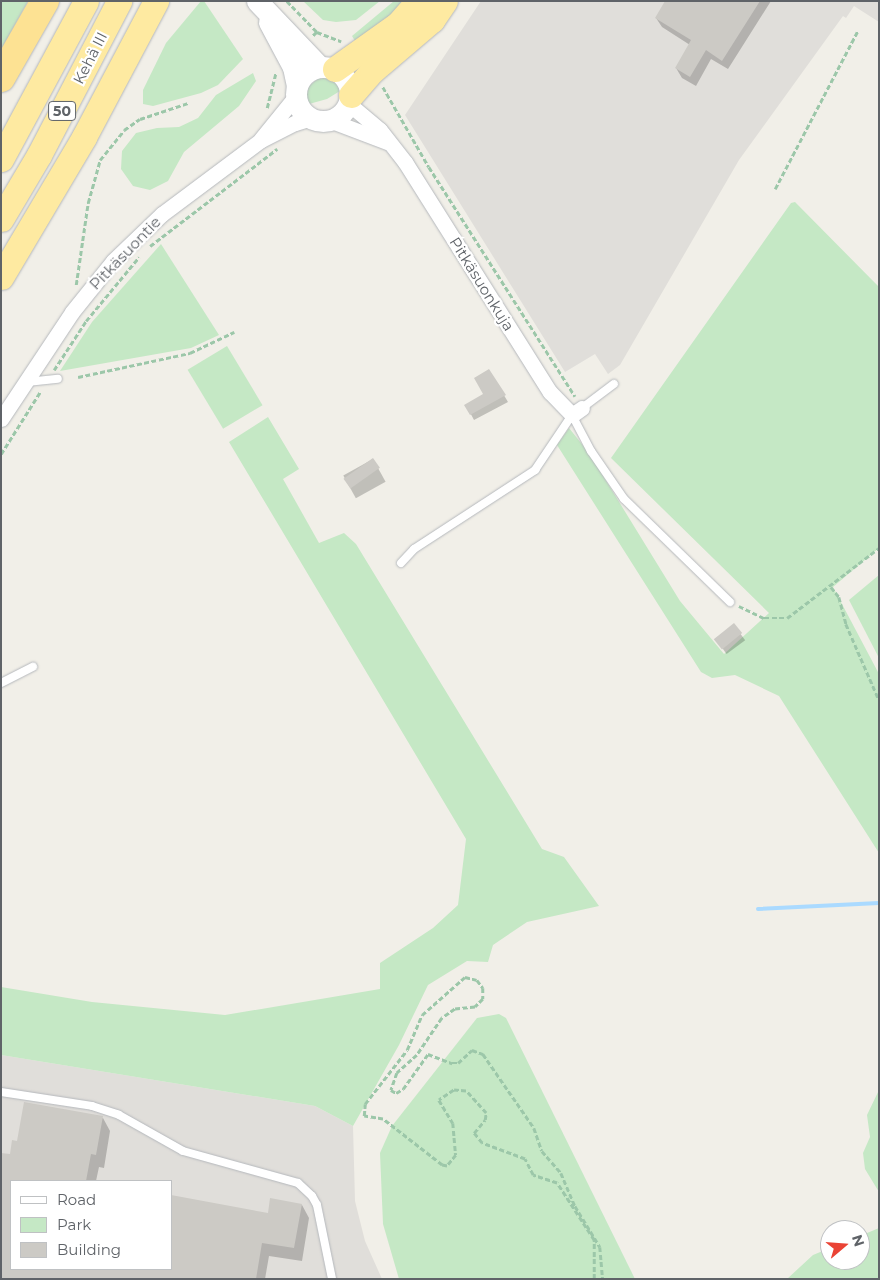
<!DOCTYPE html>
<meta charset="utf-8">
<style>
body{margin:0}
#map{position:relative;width:880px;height:1280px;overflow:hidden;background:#f1efe8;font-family:Montserrat,sans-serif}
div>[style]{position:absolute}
.industrial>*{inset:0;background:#e0deda}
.green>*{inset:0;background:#c5e8c5;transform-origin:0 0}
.shadow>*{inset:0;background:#0003;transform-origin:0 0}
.stream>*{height:4px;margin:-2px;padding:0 2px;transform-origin:2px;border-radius:2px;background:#aadaff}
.building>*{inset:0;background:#cccac5;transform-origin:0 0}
.path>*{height:2.5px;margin-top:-1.25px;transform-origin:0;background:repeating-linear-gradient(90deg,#9cc7a9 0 5px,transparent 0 7.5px)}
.roads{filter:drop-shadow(0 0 1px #b5b8bc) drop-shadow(0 0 1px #b5b8bc)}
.service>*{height:8px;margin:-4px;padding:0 4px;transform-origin:4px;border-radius:4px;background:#fff}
.minor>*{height:15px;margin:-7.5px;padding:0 7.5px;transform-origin:7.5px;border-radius:7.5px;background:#fff}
.secondary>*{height:21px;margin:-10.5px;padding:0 10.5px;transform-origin:10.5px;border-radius:10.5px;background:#fff}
.secondary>.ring{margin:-10.5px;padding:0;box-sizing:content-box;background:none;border:21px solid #fff;border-radius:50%}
.trunk>*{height:25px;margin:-12.5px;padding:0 12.5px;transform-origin:12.5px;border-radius:12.5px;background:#feeaa1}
.motorway>*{height:28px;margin:-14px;padding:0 14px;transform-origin:14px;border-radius:14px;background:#fde293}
span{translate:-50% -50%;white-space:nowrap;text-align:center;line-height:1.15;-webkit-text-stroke:4.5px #fff;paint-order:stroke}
.shield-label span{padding:1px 4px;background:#fff;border:1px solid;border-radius:4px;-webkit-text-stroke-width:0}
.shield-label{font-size:14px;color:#5f6368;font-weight:700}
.street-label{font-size:15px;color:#5f6368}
.frame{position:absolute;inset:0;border:2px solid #5f6368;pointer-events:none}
.legend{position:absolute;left:10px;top:1180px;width:162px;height:90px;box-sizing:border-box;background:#fff;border:1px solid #bfc1c3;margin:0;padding:6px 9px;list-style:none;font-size:15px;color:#5f6368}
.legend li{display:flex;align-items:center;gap:10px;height:25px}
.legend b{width:25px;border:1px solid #bfc1c3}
.north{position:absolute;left:820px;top:1220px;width:50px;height:50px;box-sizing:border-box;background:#fff;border:1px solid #bfc1c3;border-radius:50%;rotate:72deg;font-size:14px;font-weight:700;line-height:20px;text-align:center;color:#5f6368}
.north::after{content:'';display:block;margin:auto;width:18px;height:22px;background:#ea4335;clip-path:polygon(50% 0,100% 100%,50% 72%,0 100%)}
</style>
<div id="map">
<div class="industrial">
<i style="clip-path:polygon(481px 1px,879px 1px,879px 22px,854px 6px,846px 18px,843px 16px,739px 160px,620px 365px,608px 374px,595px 354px,565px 372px,405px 115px)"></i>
<i style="clip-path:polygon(evenodd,1px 1055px,315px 1106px,353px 1126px,355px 1201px,365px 1241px,382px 1279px,1px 1279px,1px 1055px,11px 1181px,171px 1181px,171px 1269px,11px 1269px,11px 1181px)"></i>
</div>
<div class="green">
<i style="clip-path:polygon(1px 1px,28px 1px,1px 50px)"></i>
<i style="clip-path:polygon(201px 1px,204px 1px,243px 59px,218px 85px,201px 93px,153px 106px,143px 104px,143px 90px,166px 43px)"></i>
<i style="clip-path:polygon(303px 1px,380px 1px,356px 20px,336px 22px,323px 20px)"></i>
<i style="clip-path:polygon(394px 1px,408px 1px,358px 46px,352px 36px)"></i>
<i style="clip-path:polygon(253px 73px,256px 81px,239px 106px,184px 152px,168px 181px,150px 190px,133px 186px,121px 169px,122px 151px,136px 133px,157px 128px,179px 127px,198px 118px,216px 95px)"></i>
<i style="clip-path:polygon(321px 76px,337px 82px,340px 91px,327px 99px,309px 104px,306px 96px,309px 86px)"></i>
<i style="clip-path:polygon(795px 202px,879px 287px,879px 548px,833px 587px,879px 674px,879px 853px,779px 696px,735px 675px,712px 678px,701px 672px,557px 445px,569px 428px,589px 453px,680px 601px,724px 654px,769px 613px,611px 458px,791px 203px)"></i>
<i style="clip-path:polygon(161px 244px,219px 335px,191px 348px,60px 371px,92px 322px)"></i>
<i style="left:227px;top:346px;width:69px;height:46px;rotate:59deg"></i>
<i style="clip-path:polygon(268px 417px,299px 469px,283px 479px,319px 543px,344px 533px,356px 544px,542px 849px,564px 857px,599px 906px,527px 922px,493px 945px,488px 962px,467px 961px,428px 985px,399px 1045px,353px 1126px,315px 1106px,1px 1055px,1px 987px,92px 1002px,225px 1015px,380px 989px,380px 963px,433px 928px,458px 905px,466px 839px,229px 442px)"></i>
<i style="clip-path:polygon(879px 575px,879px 658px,849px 600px)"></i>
<i style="clip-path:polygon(499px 1014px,506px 1018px,635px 1279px,399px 1279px,383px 1224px,380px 1153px,392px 1126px,477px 1018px)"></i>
<i style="clip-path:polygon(879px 1090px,879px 1192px,865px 1169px,863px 1153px,870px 1137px,867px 1115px)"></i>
<i style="clip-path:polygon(879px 1228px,879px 1279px,787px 1279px,813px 1255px,830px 1248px,830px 1260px,860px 1260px,860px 1236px)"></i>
</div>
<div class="shadow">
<i style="clip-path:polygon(667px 1px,771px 1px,728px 69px,711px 59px,696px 86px,682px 78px,676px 68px,690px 45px,662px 27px,656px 18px)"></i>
<i style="clip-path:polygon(489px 370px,508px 402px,474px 420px,466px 405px,485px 394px)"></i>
<i style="left:373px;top:459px;width:26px;height:34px;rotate:61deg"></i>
<i style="left:734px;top:625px;width:19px;height:23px;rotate:54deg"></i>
<i style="clip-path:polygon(103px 1118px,110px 1131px,104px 1168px,99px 1167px,96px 1181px,11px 1181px,11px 1269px,171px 1269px,269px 1214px,302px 1205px,309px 1218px,302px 1261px,269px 1256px,265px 1279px,1px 1279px,11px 1156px,18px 1142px)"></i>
</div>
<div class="stream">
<i style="left:758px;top:909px;width:121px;rotate:-2.8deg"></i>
</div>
<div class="building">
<i style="clip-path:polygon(665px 1px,760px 1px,722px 61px,706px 50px,690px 77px,675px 68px,691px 40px,655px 18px)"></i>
<i style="clip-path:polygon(489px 369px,506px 395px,470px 415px,464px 405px,483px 394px,474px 378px)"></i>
<i style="left:373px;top:458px;width:12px;height:36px;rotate:55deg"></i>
<i style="left:734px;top:623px;width:13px;height:26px;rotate:51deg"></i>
<i style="clip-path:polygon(24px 1102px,103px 1116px,96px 1155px,91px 1154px,86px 1181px,11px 1181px,11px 1269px,171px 1269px,171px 1195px,268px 1213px,270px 1198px,302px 1204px,294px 1248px,262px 1243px,256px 1279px,1px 1279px,1px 1153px,10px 1154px,12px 1140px,17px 1141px)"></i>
</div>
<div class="path">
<i style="left:287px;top:1px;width:43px;rotate:45.9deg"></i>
<i style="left:317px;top:32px;width:6px;rotate:135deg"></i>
<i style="left:317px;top:32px;width:26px;rotate:21deg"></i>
<i style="left:383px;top:87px;width:92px;rotate:60.1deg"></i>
<i style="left:429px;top:167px;width:272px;rotate:57.5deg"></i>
<i style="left:267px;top:108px;width:37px;rotate:-76deg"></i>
<i style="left:775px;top:189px;width:179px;rotate:-62.4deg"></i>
<i style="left:150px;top:246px;width:160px;rotate:-37.4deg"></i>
<i style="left:76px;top:285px;width:83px;rotate:-81.7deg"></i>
<i style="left:88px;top:203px;width:45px;rotate:-74.4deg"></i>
<i style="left:100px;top:160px;width:38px;rotate:-51deg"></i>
<i style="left:124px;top:130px;width:19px;rotate:-35deg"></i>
<i style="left:140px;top:119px;width:51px;rotate:-18.4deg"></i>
<i style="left:54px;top:370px;width:59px;rotate:-56.9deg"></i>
<i style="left:86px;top:321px;width:83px;rotate:-50.4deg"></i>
<i style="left:78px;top:377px;width:115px;rotate:-12.1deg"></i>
<i style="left:190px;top:353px;width:49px;rotate:-25.5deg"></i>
<i style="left:1px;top:454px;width:73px;rotate:-57.8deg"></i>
<i style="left:831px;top:587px;width:13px;rotate:51deg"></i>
<i style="left:839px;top:597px;width:28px;rotate:75deg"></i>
<i style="left:846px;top:624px;width:83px;rotate:66.5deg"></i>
<i style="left:739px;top:606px;width:28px;rotate:26deg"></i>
<i style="left:764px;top:618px;width:23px"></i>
<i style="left:787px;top:618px;width:116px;rotate:-37.3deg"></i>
<i style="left:594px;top:1279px;width:39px;rotate:-90deg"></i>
<i style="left:594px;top:1240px;width:68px;rotate:-123deg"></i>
<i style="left:557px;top:1183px;width:25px;rotate:-162deg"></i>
<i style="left:533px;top:1175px;width:18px;rotate:-117deg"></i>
<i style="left:525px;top:1159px;width:46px;rotate:-159.6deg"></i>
<i style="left:482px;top:1143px;width:13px;rotate:-129deg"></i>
<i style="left:474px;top:1133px;width:17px;rotate:-50deg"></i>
<i style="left:485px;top:1120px;width:7px;rotate:-82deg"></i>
<i style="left:486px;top:1113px;width:30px;rotate:-132deg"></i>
<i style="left:466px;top:1091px;width:12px;rotate:-175deg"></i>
<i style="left:454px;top:1090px;width:18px;rotate:146deg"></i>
<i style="left:439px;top:1100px;width:27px;rotate:59deg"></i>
<i style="left:453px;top:1123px;width:32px;rotate:85deg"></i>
<i style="left:456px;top:1155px;width:14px;rotate:129deg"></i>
<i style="left:447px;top:1166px;width:5px;rotate:-169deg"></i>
<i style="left:442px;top:1165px;width:75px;rotate:-142.1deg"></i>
<i style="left:383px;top:1119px;width:19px;rotate:-171deg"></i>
<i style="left:364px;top:1116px;width:12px;rotate:-85deg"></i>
<i style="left:365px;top:1104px;width:68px;rotate:-52.1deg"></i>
<i style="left:407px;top:1050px;width:38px;rotate:-67deg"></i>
<i style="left:422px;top:1015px;width:57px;rotate:-41.5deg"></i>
<i style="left:465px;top:977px;width:12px;rotate:14deg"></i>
<i style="left:477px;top:980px;width:10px;rotate:53deg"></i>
<i style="left:483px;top:988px;width:11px;rotate:90deg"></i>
<i style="left:483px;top:999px;width:11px;rotate:135deg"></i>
<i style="left:475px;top:1007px;width:20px;rotate:174deg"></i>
<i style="left:455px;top:1009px;width:16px;rotate:145deg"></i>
<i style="left:442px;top:1018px;width:45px;rotate:124deg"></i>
<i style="left:417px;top:1055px;width:27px;rotate:138deg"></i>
<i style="left:397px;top:1073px;width:18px;rotate:109deg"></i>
<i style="left:391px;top:1090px;width:6px;rotate:31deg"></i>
<i style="left:396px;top:1093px;width:8px;rotate:-30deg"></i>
<i style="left:403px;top:1089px;width:43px;rotate:-54.5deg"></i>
<i style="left:428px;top:1054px;width:26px;rotate:21deg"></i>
<i style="left:452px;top:1063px;width:6px"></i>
<i style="left:458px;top:1063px;width:19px;rotate:-43deg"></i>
<i style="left:472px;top:1050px;width:12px;rotate:20deg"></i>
<i style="left:483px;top:1054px;width:90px;rotate:55.4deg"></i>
<i style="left:534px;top:1128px;width:24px;rotate:71deg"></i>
<i style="left:542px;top:1151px;width:29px;rotate:49deg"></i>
<i style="left:561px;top:1173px;width:36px;rotate:67deg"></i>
<i style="left:575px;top:1206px;width:48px;rotate:58.6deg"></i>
<i style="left:600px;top:1247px;width:32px;rotate:85deg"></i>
</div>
<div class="roads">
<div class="service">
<i style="left:27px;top:382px;width:31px;rotate:-6deg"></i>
<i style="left:582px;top:408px;width:40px;rotate:-37deg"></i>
<i style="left:401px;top:563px;width:19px;rotate:-47deg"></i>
<i style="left:414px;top:549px;width:145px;rotate:-33.1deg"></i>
<i style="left:535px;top:470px;width:66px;rotate:-56.1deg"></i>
<i style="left:572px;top:415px;width:41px;rotate:62.2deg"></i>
<i style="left:591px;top:451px;width:58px;rotate:55.5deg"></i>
<i style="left:624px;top:499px;width:148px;rotate:44.2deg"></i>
<i style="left:1px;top:683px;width:36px;rotate:-27deg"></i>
<i style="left:1px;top:1092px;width:92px;rotate:8.7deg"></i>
<i style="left:92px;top:1106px;width:28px;rotate:18deg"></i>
<i style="left:119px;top:1115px;width:73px;rotate:29.4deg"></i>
<i style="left:183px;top:1151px;width:119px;rotate:15.5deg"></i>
<i style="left:298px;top:1183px;width:19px;rotate:43deg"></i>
<i style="left:312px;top:1196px;width:10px;rotate:61deg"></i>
<i style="left:317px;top:1205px;width:76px;rotate:78.5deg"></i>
</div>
<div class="minor">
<i style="left:349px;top:104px;width:40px;rotate:40deg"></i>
<i style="left:380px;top:130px;width:41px;rotate:52deg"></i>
<i style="left:405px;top:162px;width:272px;rotate:57.8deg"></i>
<i style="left:550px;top:392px;width:32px;rotate:46deg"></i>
<i style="left:572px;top:415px;width:12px;rotate:-35deg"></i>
<i style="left:329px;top:120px;width:62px;rotate:20.8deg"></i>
<i style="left:261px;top:139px;width:55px;rotate:-50.9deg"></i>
<i style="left:1px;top:419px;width:128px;rotate:-56.4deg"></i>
<i style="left:72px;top:312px;width:65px;rotate:-51.2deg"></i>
<i style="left:113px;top:261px;width:68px;rotate:-43.8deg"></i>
<i style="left:162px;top:214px;width:124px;rotate:-36.8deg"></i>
<i style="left:261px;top:140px;width:38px;rotate:-27deg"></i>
<i style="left:295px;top:123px;width:17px;rotate:-17deg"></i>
</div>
<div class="secondary">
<i style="left:257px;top:1px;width:90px;rotate:46.4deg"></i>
<i style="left:269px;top:22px;width:51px;rotate:61.9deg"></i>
<i style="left:293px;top:67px;width:19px;rotate:78deg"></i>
<i class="ring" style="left:296px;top:67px;width:33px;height:33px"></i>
</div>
<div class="trunk">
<i style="left:335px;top:69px;width:77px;rotate:-35.5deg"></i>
<i style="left:398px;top:24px;width:30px;rotate:-49deg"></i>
<i style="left:351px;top:95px;width:32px;rotate:-49deg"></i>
<i style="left:372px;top:71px;width:79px;rotate:-40.4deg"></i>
<i style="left:432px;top:20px;width:23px;rotate:-56deg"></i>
<i style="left:1px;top:159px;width:179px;rotate:-61.7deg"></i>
<i style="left:1px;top:219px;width:74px;rotate:-59.3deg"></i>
<i style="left:39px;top:155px;width:174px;rotate:-62.5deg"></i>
<i style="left:1px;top:277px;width:163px;rotate:-59.3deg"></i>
<i style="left:84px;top:137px;width:154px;rotate:-62.1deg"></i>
</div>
<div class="motorway">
<i style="left:1px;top:78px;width:89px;rotate:-60.3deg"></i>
</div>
</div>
<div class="shield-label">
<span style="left:62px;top:111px">50</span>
</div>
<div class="street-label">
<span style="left:90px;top:58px;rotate:-63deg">Kehä III</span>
<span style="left:125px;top:253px;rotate:-46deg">Pitkäsuontie</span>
<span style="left:482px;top:284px;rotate:58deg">Pitkäsuonkuja</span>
</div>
<div class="frame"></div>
<ul class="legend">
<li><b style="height:6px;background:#fff"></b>Road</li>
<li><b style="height:14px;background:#c5e8c5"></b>Park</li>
<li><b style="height:14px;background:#cccac5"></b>Building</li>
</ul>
<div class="north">N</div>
</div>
